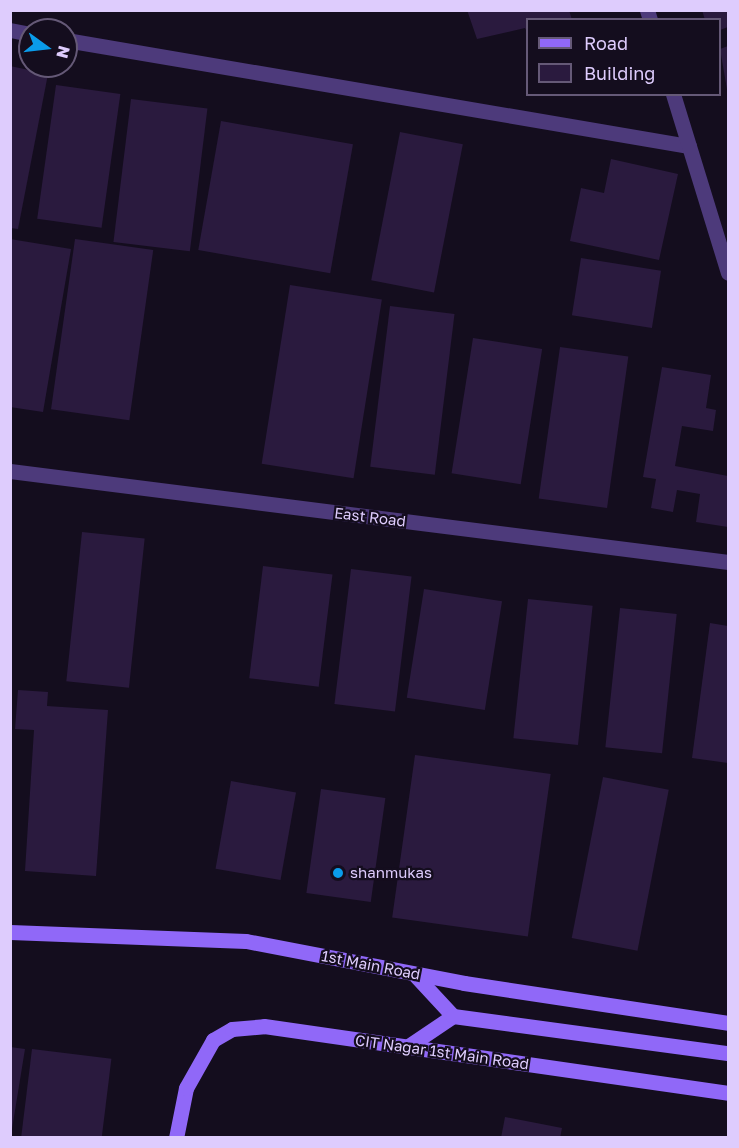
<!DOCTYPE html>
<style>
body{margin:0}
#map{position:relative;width:739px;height:1148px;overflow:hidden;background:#140d1e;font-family:"Golos Text",sans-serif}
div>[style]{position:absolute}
.building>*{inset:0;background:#2a1a3e;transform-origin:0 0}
.minor>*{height:15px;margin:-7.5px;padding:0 7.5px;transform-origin:7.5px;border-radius:7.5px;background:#4d3a7b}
.secondary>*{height:15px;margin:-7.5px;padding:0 7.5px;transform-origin:7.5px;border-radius:7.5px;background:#9068f8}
.dots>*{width:16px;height:16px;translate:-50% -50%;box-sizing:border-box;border:3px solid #140d1e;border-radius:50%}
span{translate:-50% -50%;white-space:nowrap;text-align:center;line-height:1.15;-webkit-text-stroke:4.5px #140d1e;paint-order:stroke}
.street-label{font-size:15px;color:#deccfd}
.poi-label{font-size:15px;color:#deccfd}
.left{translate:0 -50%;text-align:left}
.frame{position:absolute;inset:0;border:12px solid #deccfd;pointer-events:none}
.legend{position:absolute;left:526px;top:18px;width:195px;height:78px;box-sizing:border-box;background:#140d1e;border:2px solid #655977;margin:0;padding:8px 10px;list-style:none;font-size:18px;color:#deccfd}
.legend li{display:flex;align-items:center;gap:12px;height:30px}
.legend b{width:30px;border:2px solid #655977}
.north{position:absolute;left:18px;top:18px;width:60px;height:60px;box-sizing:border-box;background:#140d1e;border:2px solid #655977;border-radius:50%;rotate:105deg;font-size:16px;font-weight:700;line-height:24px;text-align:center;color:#deccfd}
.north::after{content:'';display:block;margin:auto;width:21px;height:27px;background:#0a9ceb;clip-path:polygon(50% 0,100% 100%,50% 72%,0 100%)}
</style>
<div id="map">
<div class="building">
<i style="clip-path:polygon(467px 10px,569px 10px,572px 20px,528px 20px,528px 34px,525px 28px,477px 39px)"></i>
<i style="clip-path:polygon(702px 10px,728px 10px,728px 27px,720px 30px,720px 20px,705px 20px)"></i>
<i style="clip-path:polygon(728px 46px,728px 95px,720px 49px)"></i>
<i style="clip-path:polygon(10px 66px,48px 74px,18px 229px,10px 228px)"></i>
<i style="left:56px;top:85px;width:65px;height:135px;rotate:8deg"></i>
<i style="left:131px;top:99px;width:77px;height:144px;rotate:7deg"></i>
<i style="left:221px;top:121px;width:134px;height:131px;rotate:10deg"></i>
<i style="left:400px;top:132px;width:64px;height:151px;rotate:11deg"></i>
<i style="clip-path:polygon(611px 159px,678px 174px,659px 260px,570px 241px,581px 188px,604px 193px)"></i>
<i style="clip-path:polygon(10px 239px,71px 249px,43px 412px,10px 407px)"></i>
<i style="left:75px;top:239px;width:79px;height:172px;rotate:8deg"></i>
<i style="left:581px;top:258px;width:81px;height:58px;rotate:9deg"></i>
<i style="left:290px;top:285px;width:93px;height:181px;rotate:9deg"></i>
<i style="left:390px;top:306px;width:65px;height:162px;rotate:7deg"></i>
<i style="left:473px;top:338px;width:70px;height:137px;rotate:9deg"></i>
<i style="left:560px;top:347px;width:69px;height:153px;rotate:8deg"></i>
<i style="clip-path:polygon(662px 367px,711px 375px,706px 408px,716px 410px,713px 431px,682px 426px,675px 466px,728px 476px,728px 527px,696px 522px,700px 494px,677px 490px,673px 512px,651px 508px,656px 479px,643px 477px)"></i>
<i style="left:82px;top:532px;width:63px;height:150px;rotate:6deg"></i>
<i style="left:263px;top:566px;width:70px;height:113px;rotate:7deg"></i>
<i style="left:351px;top:569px;width:61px;height:136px;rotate:7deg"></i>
<i style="left:424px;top:589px;width:79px;height:110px;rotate:9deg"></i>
<i style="left:528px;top:599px;width:65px;height:140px;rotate:6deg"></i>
<i style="left:620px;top:608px;width:57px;height:140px;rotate:6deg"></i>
<i style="clip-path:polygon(710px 623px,728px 626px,728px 763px,692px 758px)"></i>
<i style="clip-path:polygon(18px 690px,48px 692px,47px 706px,108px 710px,96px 876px,25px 871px,34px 730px,15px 729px)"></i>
<i style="left:415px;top:755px;width:137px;height:164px;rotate:8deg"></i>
<i style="left:603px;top:777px;width:67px;height:164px;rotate:11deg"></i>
<i style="left:231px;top:781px;width:66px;height:89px;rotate:10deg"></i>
<i style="left:321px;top:789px;width:65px;height:105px;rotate:8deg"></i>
<i style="clip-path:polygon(10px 1047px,25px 1049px,12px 1129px,10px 1129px)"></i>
<i style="left:32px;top:1049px;width:80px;height:90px;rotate:7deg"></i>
<i style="clip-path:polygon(505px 1117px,562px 1128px,560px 1138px,501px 1138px)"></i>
</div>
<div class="minor">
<i style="left:647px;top:10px;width:10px;rotate:73deg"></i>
<i style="left:10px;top:30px;width:20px;rotate:11deg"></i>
<i style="left:66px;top:40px;width:632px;rotate:9.66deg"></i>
<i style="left:673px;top:94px;width:187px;rotate:72.9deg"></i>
<i style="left:10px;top:471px;width:724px;rotate:7.22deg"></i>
</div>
<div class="secondary">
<i style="left:10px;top:932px;width:236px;rotate:2.2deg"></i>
<i style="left:246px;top:941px;width:222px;rotate:10.9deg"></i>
<i style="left:464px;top:983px;width:267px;rotate:8.6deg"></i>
<i style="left:414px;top:974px;width:57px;rotate:47.1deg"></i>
<i style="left:407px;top:1047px;width:55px;rotate:-34deg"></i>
<i style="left:453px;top:1016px;width:277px;rotate:7.7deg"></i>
<i style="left:176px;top:1138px;width:51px;rotate:-78.7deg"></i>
<i style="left:186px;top:1088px;width:55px;rotate:-60.6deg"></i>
<i style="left:213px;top:1040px;width:22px;rotate:-30deg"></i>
<i style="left:232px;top:1029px;width:32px;rotate:-5deg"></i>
<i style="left:264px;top:1026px;width:469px;rotate:8.2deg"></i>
</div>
<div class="dots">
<i style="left:338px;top:873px;background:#0a9ceb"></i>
</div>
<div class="street-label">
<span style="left:370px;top:517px;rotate:7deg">East Road</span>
<span style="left:371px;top:965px;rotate:11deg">1st Main Road</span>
<span style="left:442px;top:1052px;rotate:8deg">CIT Nagar 1st Main Road</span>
</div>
<div class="poi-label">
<span class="left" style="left:350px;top:873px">shanmukas</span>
</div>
<div class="frame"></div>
<ul class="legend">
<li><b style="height:8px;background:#9068f8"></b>Road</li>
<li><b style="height:16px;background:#2a1a3e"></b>Building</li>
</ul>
<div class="north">N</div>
</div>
